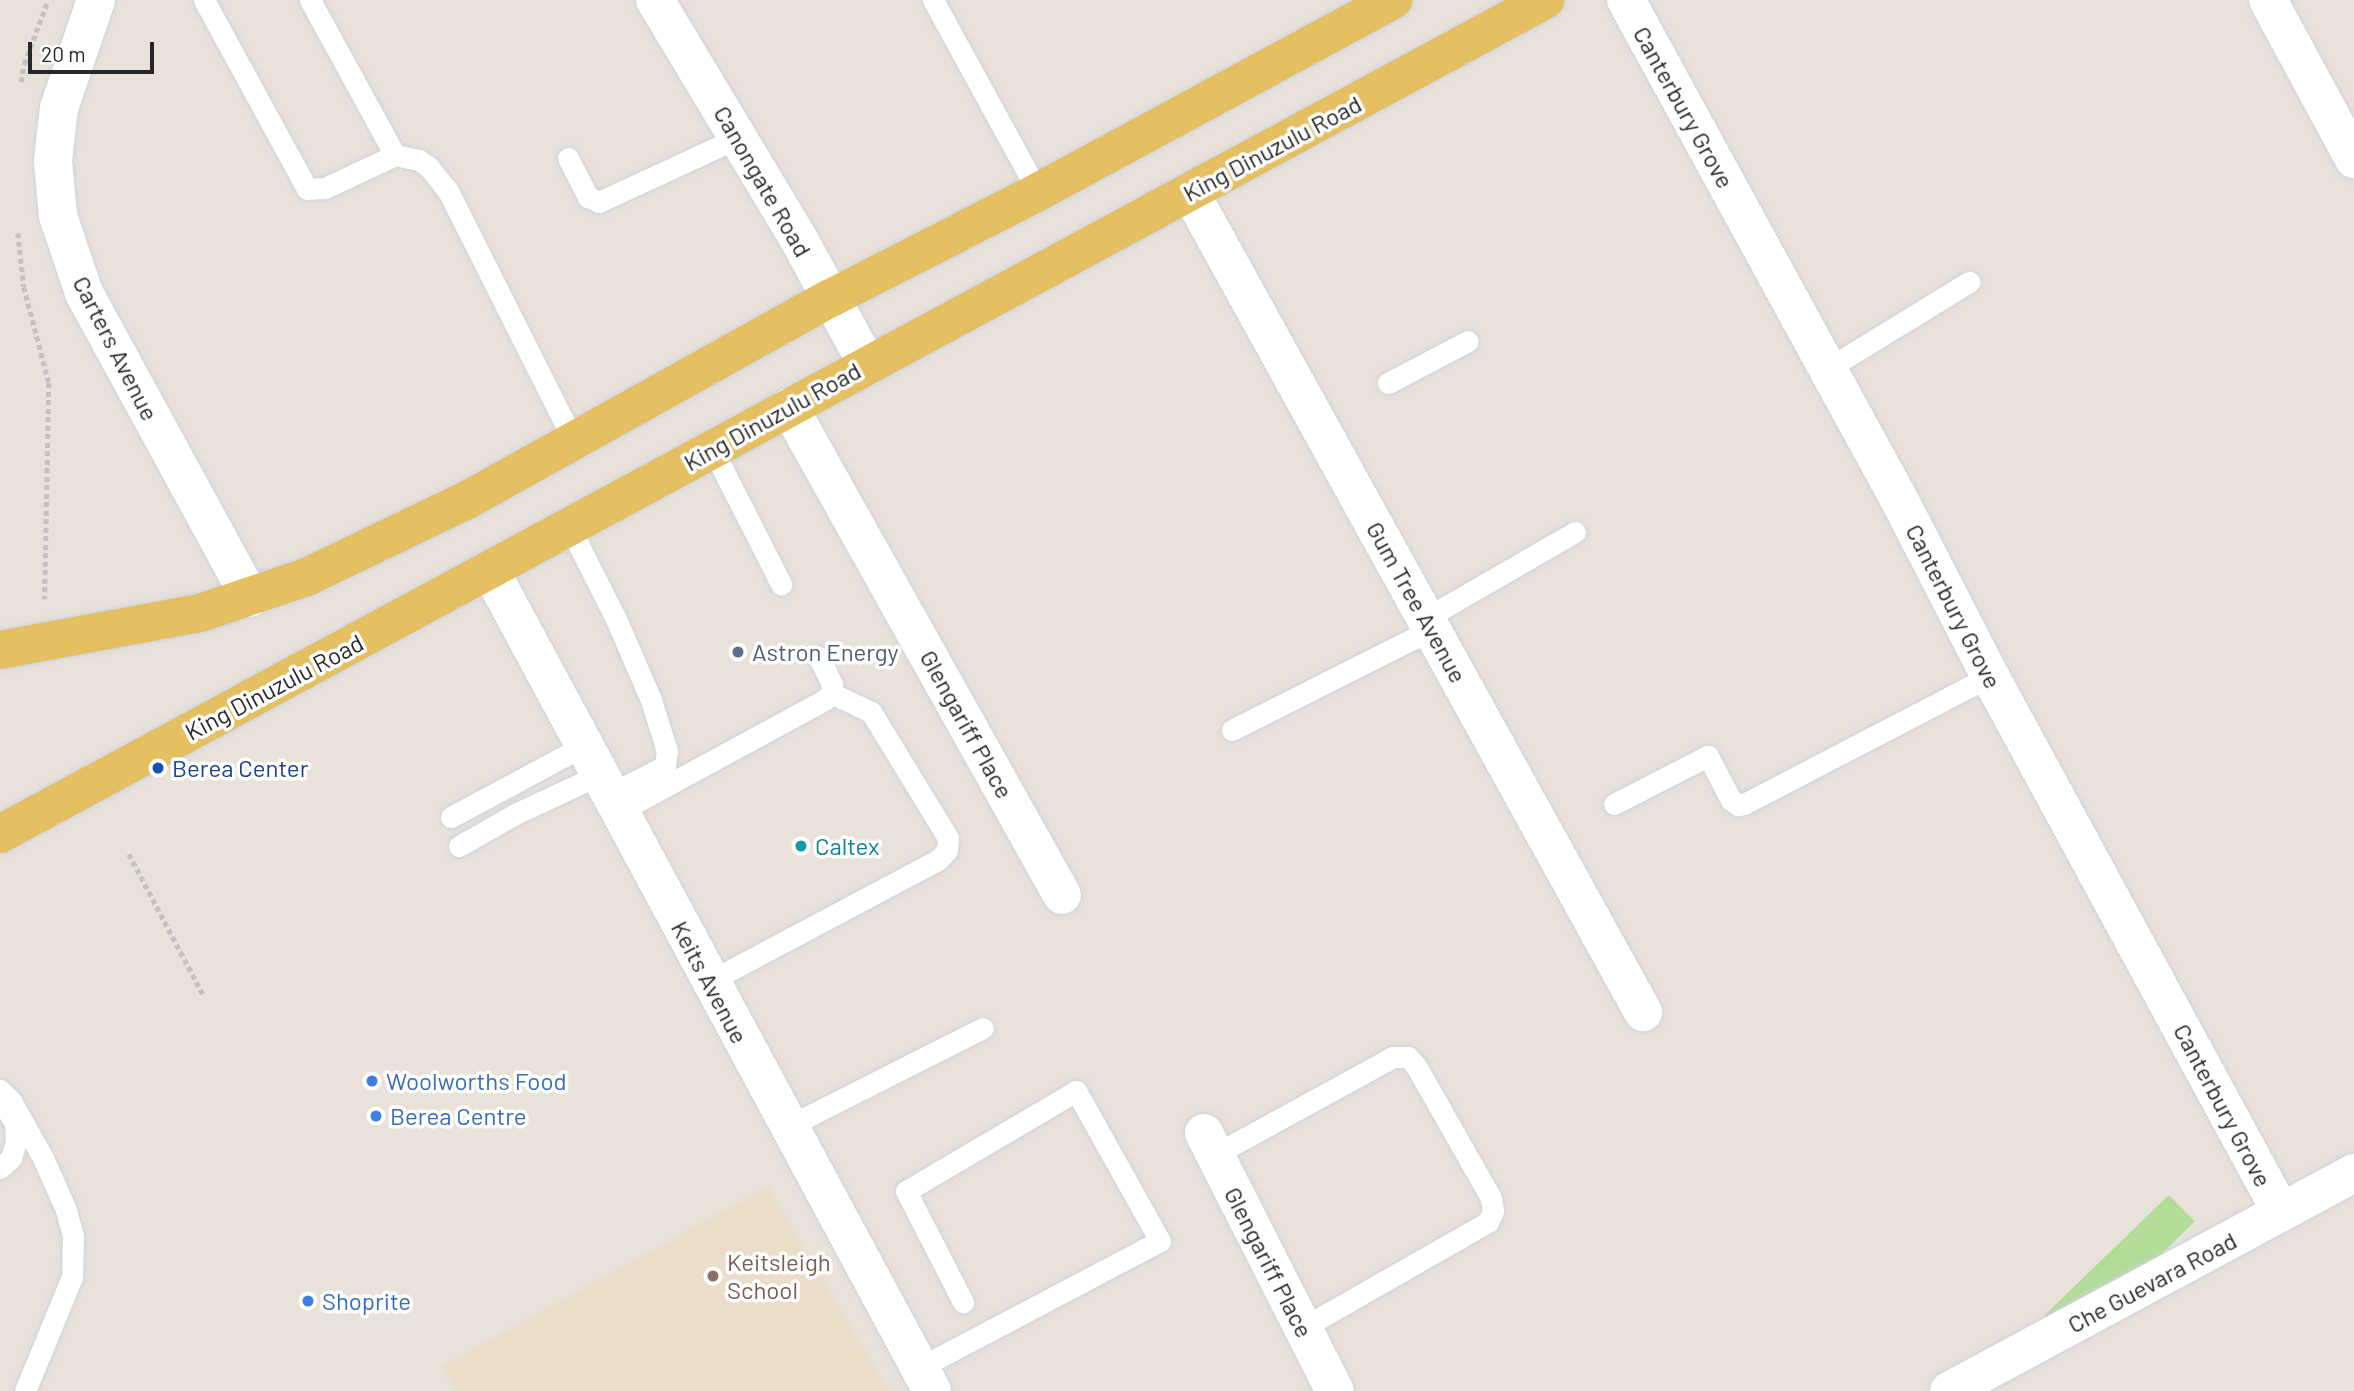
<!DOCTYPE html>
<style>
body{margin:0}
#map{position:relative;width:2354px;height:1391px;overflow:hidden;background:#e9e2da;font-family:Barlow,sans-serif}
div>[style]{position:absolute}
.education>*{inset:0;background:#eadeca}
.green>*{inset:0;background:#b4dc99;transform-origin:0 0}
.path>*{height:4.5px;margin-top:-2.25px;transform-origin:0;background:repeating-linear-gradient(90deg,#c3c3c3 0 5px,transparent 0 8.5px)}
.roads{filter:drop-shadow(0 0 2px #cfd3e0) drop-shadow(0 0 2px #cfd3e0)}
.service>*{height:21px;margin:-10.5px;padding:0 10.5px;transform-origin:10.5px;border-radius:10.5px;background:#fff}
.minor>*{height:38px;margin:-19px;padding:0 19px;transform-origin:19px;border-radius:19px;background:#fff}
.tertiary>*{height:38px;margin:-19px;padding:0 19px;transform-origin:19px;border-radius:19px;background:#fff}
.secondary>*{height:38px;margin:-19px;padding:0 19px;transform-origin:19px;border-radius:19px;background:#fff}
.primary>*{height:38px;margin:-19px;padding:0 19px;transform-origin:19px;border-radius:19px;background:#e5c062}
.dots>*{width:19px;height:19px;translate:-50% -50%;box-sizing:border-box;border:4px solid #fff;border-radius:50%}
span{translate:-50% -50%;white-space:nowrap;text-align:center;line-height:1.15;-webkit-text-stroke:7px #fff;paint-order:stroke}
.street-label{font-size:24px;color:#272727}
.service-label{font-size:24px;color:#4e5e75}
.left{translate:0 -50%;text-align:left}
.transit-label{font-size:24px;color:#164399}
.culture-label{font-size:24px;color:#0d838f}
.shop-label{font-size:24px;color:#366cbe}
.education-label{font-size:24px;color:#785e54}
.scale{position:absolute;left:28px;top:42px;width:126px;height:32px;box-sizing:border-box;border:4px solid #272727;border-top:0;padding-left:9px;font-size:21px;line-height:24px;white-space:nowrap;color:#272727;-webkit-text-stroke:5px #fff;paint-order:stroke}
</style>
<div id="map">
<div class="education">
<i style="clip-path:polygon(768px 1186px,889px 1391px,455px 1391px,442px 1366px)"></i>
</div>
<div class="green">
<i style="left:2169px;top:1195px;width:37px;height:173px;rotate:46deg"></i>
</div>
<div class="path">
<i style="left:21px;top:82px;width:18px;rotate:-81deg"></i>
<i style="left:24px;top:64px;width:68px;rotate:-69.4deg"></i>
<i style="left:18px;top:233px;width:54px;rotate:83.7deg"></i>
<i style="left:24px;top:287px;width:99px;rotate:75.4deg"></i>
<i style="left:49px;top:383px;width:216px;rotate:91.1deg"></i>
<i style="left:129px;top:854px;width:161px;rotate:62.2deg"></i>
</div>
<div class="roads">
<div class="service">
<i style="left:204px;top:0;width:215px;rotate:61.4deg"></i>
<i style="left:307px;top:189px;width:18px;rotate:-3deg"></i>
<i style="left:325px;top:188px;width:77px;rotate:-25.2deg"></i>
<i style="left:395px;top:155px;width:25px;rotate:12deg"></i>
<i style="left:419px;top:160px;width:12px;rotate:35deg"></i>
<i style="left:429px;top:167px;width:31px;rotate:52deg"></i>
<i style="left:448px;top:191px;width:282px;rotate:63.3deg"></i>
<i style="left:310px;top:0;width:177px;rotate:61.3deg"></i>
<i style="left:933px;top:0;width:219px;rotate:61.3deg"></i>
<i style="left:568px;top:158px;width:44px;rotate:62.9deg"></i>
<i style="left:588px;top:197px;width:12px;rotate:24deg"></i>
<i style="left:599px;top:202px;width:154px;rotate:-24.9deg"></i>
<i style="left:1827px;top:369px;width:167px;rotate:-31.5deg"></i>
<i style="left:1388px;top:383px;width:90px;rotate:-27.7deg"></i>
<i style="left:712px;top:448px;width:153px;rotate:63.1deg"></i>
<i style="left:570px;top:528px;width:102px;rotate:63.2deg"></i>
<i style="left:616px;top:619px;width:88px;rotate:66.6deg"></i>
<i style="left:651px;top:700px;width:53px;rotate:72.6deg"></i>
<i style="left:667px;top:751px;width:15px;rotate:98deg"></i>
<i style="left:665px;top:766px;width:62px;rotate:153deg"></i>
<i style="left:1426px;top:618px;width:172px;rotate:-30deg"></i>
<i style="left:1232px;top:730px;width:224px;rotate:-26.8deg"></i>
<i style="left:1614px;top:804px;width:106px;rotate:-27.1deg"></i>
<i style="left:1708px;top:756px;width:50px;rotate:62.4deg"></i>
<i style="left:1731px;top:800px;width:9px;rotate:36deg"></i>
<i style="left:1738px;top:805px;width:6px;rotate:-9deg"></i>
<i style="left:1744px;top:804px;width:277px;rotate:-27.5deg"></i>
<i style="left:620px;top:811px;width:234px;rotate:-28.5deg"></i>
<i style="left:826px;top:699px;width:8px;rotate:-50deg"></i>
<i style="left:831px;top:693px;width:9px;rotate:-84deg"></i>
<i style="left:832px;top:684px;width:30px;rotate:-116deg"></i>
<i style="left:451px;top:817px;width:150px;rotate:-28.3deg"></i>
<i style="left:459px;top:846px;width:64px;rotate:-29.7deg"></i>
<i style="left:515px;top:814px;width:93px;rotate:-24.9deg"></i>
<i style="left:710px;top:981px;width:259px;rotate:-28deg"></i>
<i style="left:939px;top:859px;width:12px;rotate:-48deg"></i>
<i style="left:947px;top:850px;width:12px;rotate:-85deg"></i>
<i style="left:948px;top:838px;width:148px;rotate:-121.4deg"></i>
<i style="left:871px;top:712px;width:44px;rotate:-154.6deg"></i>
<i style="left:0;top:1090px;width:16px;rotate:45deg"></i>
<i style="left:11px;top:1101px;width:65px;rotate:60.7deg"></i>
<i style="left:43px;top:1158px;width:57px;rotate:66.1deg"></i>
<i style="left:66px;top:1210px;width:28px;rotate:75deg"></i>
<i style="left:73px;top:1237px;width:40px;rotate:91.4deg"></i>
<i style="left:72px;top:1277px;width:123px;rotate:112.4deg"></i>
<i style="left:789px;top:1126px;width:217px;rotate:-26.8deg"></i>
<i style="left:1214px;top:1155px;width:204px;rotate:-28.7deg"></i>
<i style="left:1393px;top:1057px;width:15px"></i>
<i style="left:1408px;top:1057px;width:12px;rotate:48deg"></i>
<i style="left:1416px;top:1066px;width:152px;rotate:60.4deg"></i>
<i style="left:1491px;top:1198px;width:13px;rotate:81deg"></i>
<i style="left:1493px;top:1211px;width:12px;rotate:114deg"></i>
<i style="left:1488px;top:1222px;width:214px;rotate:150.3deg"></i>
<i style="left:0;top:1168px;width:15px;rotate:-42deg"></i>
<i style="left:11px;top:1158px;width:17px;rotate:-73deg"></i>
<i style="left:16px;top:1142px;width:19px;rotate:-93deg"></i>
<i style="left:15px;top:1123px;width:13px;rotate:-122deg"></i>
<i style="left:919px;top:1368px;width:272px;rotate:-27.8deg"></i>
<i style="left:1160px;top:1241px;width:172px;rotate:-119.2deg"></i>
<i style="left:1076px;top:1091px;width:197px;rotate:149.5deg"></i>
<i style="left:906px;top:1191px;width:125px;rotate:62.8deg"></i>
</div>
<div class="minor">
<i style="left:96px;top:0;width:114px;rotate:108.9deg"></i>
<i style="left:59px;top:108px;width:53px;rotate:96.5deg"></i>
<i style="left:53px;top:161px;width:55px;rotate:84.8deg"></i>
<i style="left:58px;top:216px;width:81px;rotate:71.3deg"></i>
<i style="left:84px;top:293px;width:347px;rotate:61.4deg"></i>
<i style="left:1626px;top:0;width:571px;rotate:61.33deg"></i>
<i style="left:1900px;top:501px;width:197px;rotate:62.8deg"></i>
<i style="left:1990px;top:676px;width:610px;rotate:61.5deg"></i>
<i style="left:2268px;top:0;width:181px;rotate:61.6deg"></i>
<i style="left:1190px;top:192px;width:937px;rotate:61.08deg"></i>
<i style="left:789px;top:407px;width:559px;rotate:60.78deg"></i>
<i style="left:491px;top:572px;width:930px;rotate:61.7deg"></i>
<i style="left:1204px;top:1133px;width:289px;rotate:63.1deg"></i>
</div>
<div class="tertiary">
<i style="left:655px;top:0;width:278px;rotate:59deg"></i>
<i style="left:798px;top:238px;width:144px;rotate:61.3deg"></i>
</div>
<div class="secondary">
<i style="left:1949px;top:1391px;width:460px;rotate:-28.3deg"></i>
</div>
<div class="primary">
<i style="left:0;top:650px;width:203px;rotate:-10.5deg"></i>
<i style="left:200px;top:613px;width:115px;rotate:-18.7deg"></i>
<i style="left:309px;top:576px;width:178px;rotate:-25.7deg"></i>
<i style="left:469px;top:499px;width:412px;rotate:-29.1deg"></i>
<i style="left:829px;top:299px;width:235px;rotate:-27.1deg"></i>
<i style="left:1038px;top:192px;width:404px;rotate:-28.4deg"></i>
<i style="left:0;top:834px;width:1756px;rotate:-28.36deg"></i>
</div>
</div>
<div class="dots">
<i style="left:738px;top:652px;background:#5c6f8a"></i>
<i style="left:158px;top:768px;background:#1a4fb4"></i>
<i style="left:801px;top:846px;background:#0f9aa8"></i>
<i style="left:372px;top:1081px;background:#3f7fe0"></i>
<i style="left:376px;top:1116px;background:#3f7fe0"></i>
<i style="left:713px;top:1276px;background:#8d6e63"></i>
<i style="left:308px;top:1301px;background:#3f7fe0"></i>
</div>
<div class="street-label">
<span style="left:1684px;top:107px;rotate:61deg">Canterbury Grove</span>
<span style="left:1272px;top:148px;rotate:-28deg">King Dinuzulu Road</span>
<span style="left:763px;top:181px;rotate:60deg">Canongate Road</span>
<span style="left:116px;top:348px;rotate:63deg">Carters Avenue</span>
<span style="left:772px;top:416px;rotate:-29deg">King Dinuzulu Road</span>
<span style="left:1417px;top:602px;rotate:61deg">Gum Tree Avenue</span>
<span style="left:1954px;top:606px;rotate:63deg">Canterbury Grove</span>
<span style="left:274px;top:687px;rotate:-28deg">King Dinuzulu Road</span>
<span style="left:967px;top:724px;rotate:61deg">Glengariff Place</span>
<span style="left:710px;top:982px;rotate:62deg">Keits Avenue</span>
<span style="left:2223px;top:1105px;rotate:62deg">Canterbury Grove</span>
<span style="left:1269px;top:1262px;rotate:63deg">Glengariff Place</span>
<span style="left:2152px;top:1282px;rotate:-28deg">Che Guevara Road</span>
</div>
<div class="service-label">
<span class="left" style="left:752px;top:652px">Astron Energy</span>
</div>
<div class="transit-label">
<span class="left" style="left:172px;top:768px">Berea Center</span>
</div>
<div class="culture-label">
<span class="left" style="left:815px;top:846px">Caltex</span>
</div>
<div class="shop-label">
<span class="left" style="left:386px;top:1081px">Woolworths Food</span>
<span class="left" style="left:390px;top:1116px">Berea Centre</span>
<span class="left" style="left:322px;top:1301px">Shoprite</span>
</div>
<div class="education-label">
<span class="left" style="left:727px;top:1276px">Keitsleigh<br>School</span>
</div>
<div class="scale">20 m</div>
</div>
